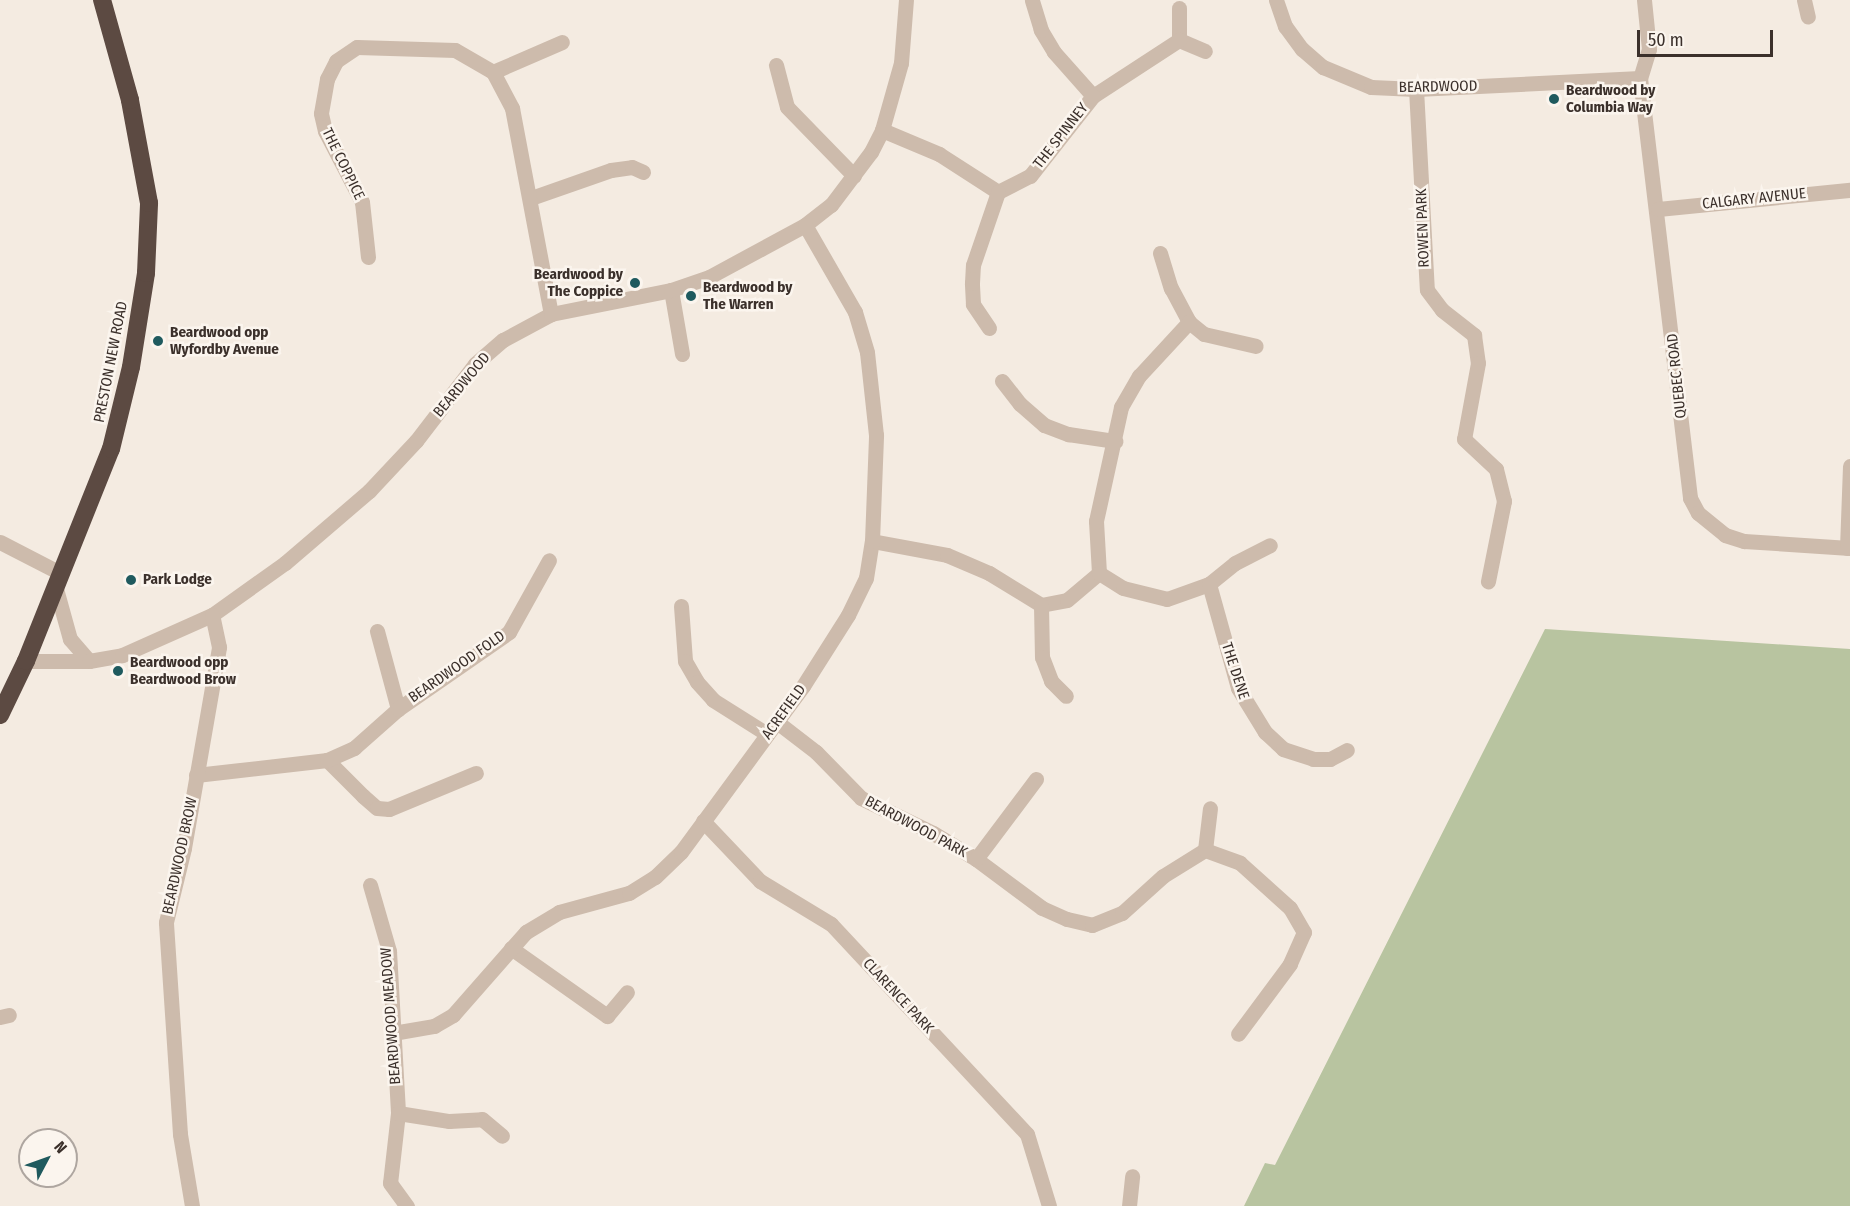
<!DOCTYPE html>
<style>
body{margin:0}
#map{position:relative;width:1850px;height:1206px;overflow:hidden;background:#f4ebe1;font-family:"Fira Sans Condensed",sans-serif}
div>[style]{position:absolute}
.green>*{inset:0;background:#b8c4a0}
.minor>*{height:15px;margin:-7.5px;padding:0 7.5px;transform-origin:7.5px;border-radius:7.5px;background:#cdbbac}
.highway>*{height:18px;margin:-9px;padding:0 9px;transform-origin:9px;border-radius:9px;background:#5c4a42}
.dots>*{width:16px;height:16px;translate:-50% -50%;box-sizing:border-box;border:3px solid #fbf5ee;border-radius:50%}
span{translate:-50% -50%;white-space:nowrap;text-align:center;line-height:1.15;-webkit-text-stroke:5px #fbf5ee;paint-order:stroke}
.street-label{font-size:15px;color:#3b302b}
.poi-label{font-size:15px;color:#3b302b;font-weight:700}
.left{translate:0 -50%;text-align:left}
.right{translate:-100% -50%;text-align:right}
.north{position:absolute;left:18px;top:1128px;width:60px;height:60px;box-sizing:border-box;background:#fbf5ee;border:2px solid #aea6a0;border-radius:50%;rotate:49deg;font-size:16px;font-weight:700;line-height:24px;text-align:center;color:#3b302b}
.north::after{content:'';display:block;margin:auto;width:21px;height:27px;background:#1f5a5e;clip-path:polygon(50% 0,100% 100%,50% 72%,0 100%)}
.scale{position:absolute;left:1637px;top:30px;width:136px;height:27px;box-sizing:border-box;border:3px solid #3b302b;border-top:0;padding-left:8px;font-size:18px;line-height:21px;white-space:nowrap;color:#3b302b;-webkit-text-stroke:4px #fbf5ee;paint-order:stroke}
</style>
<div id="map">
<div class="green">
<i style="clip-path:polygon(1545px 629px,1850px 649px,1850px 1206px,1244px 1206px,1265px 1163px,1275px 1165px)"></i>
</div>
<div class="minor">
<i style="left:1276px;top:0;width:28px;rotate:71deg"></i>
<i style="left:1285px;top:26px;width:29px;rotate:54deg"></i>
<i style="left:1302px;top:49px;width:28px;rotate:41deg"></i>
<i style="left:1323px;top:67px;width:52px;rotate:22.6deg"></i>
<i style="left:1371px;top:87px;width:45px;rotate:2.5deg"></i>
<i style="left:1416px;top:89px;width:224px;rotate:-2.8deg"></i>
<i style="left:1644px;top:0;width:49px;rotate:84.2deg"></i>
<i style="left:1649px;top:49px;width:30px;rotate:107deg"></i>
<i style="left:1640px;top:78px;width:423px;rotate:83.2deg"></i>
<i style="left:1690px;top:498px;width:17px;rotate:62deg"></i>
<i style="left:1698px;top:513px;width:35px;rotate:39deg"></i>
<i style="left:1725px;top:535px;width:20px;rotate:18deg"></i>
<i style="left:1744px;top:541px;width:106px;rotate:3.8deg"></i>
<i style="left:1804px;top:0;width:17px;rotate:77deg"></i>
<i style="left:1179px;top:8px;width:32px;rotate:90deg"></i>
<i style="left:1179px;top:40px;width:28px;rotate:23deg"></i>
<i style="left:776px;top:65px;width:43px;rotate:75.3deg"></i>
<i style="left:787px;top:107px;width:96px;rotate:45.8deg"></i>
<i style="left:493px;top:72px;width:75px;rotate:-23.5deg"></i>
<i style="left:1416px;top:89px;width:201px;rotate:86.9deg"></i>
<i style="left:1427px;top:290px;width:25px;rotate:53deg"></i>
<i style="left:1442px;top:310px;width:41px;rotate:38deg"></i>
<i style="left:1474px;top:335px;width:28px;rotate:82deg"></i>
<i style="left:1478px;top:363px;width:77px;rotate:100.4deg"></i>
<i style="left:1464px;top:439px;width:44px;rotate:43.2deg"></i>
<i style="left:1496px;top:469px;width:33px;rotate:76deg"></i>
<i style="left:1504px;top:501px;width:82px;rotate:101.3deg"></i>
<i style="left:1093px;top:96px;width:103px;rotate:-33.1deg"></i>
<i style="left:882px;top:130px;width:62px;rotate:22.8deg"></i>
<i style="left:939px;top:154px;width:70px;rotate:32.8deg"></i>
<i style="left:998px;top:192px;width:36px;rotate:-27deg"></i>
<i style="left:1030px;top:176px;width:102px;rotate:-51.8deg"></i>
<i style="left:1093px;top:96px;width:59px;rotate:-131.6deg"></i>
<i style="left:1054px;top:52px;width:26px;rotate:-121deg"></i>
<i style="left:1041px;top:30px;width:31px;rotate:-107deg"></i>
<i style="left:531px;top:198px;width:85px;rotate:-19.3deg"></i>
<i style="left:611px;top:170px;width:21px;rotate:-8deg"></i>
<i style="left:632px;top:167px;width:12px;rotate:24deg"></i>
<i style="left:1658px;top:209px;width:193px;rotate:-5.7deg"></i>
<i style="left:1160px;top:253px;width:37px;rotate:73deg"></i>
<i style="left:1171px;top:288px;width:38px;rotate:62deg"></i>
<i style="left:1189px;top:322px;width:19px;rotate:39deg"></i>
<i style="left:1204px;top:334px;width:53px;rotate:13deg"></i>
<i style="left:368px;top:257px;width:55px;rotate:-96.2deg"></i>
<i style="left:362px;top:202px;width:80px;rotate:-117.5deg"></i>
<i style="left:325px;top:131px;width:18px;rotate:-103deg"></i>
<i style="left:321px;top:113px;width:35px;rotate:-80deg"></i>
<i style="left:327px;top:79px;width:20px;rotate:-63deg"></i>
<i style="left:336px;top:61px;width:25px;rotate:-34deg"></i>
<i style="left:357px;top:47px;width:98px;rotate:1.8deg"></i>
<i style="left:455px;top:50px;width:44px;rotate:30.1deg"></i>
<i style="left:493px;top:72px;width:41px;rotate:62.2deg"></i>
<i style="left:512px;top:108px;width:210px;rotate:79.3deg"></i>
<i style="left:671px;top:290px;width:65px;rotate:80.2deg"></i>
<i style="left:989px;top:328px;width:29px;rotate:-124deg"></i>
<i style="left:973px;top:304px;width:21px;rotate:-93deg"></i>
<i style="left:972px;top:283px;width:18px;rotate:-87deg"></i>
<i style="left:973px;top:265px;width:77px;rotate:-71.1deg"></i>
<i style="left:1002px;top:381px;width:29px;rotate:52deg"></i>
<i style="left:1020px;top:404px;width:32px;rotate:41deg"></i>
<i style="left:1044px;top:425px;width:26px;rotate:21deg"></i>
<i style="left:1068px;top:434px;width:48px;rotate:8.5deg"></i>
<i style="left:872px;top:541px;width:76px;rotate:10.6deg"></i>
<i style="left:947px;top:555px;width:46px;rotate:23.2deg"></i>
<i style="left:989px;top:573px;width:61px;rotate:31.6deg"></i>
<i style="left:1041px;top:605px;width:26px;rotate:-11deg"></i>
<i style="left:1067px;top:600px;width:42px;rotate:-40.2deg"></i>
<i style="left:1099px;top:573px;width:52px;rotate:-93.3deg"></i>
<i style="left:1096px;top:521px;width:117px;rotate:-77.6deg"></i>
<i style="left:1121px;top:407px;width:36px;rotate:-60deg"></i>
<i style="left:1139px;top:376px;width:74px;rotate:-47.2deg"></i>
<i style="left:0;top:542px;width:68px;rotate:27.3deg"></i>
<i style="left:1847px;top:548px;width:82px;rotate:-87.9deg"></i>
<i style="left:1099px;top:573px;width:28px;rotate:32deg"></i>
<i style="left:1123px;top:588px;width:45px;rotate:14deg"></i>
<i style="left:1167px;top:599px;width:45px;rotate:-19.7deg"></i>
<i style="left:1209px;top:584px;width:33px;rotate:-39deg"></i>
<i style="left:1235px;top:563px;width:39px;rotate:-27deg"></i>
<i style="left:1209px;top:584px;width:108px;rotate:74.4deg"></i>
<i style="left:1238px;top:688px;width:52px;rotate:58.5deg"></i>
<i style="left:1265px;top:732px;width:25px;rotate:43deg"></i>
<i style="left:1283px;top:749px;width:32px;rotate:18deg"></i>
<i style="left:1313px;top:759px;width:17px"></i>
<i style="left:1330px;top:759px;width:19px;rotate:-28deg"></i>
<i style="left:55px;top:585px;width:56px;rotate:74.5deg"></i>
<i style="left:70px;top:639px;width:29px;rotate:49deg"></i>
<i style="left:1041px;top:605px;width:52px;rotate:88.9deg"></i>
<i style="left:1042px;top:657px;width:26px;rotate:69deg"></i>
<i style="left:1051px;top:681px;width:21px;rotate:45deg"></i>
<i style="left:681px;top:606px;width:55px;rotate:85.8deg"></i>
<i style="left:685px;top:661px;width:24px;rotate:60deg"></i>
<i style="left:697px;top:682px;width:24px;rotate:48deg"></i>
<i style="left:713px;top:700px;width:64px;rotate:32.2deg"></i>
<i style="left:377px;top:631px;width:81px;rotate:74.9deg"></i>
<i style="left:26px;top:661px;width:63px"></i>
<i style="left:89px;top:661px;width:34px;rotate:-10deg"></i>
<i style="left:122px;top:655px;width:98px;rotate:-24deg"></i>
<i style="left:212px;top:615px;width:90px;rotate:-35.5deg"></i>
<i style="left:285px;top:563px;width:111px;rotate:-40.6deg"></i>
<i style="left:369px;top:491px;width:69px;rotate:-46.8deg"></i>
<i style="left:416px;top:441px;width:97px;rotate:-52.5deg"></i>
<i style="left:475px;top:364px;width:37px;rotate:-41deg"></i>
<i style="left:503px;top:340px;width:55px;rotate:-28.4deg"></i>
<i style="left:551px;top:314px;width:122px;rotate:-11.3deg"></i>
<i style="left:671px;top:290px;width:40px;rotate:-18.9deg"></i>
<i style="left:709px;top:277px;width:109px;rotate:-28.4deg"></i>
<i style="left:805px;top:225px;width:33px;rotate:-38deg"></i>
<i style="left:831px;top:205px;width:66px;rotate:-53deg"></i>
<i style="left:871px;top:152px;width:25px;rotate:-63deg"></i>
<i style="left:882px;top:130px;width:70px;rotate:-74.2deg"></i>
<i style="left:901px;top:63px;width:63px;rotate:-85.5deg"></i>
<i style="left:777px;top:722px;width:49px;rotate:37.6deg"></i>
<i style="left:816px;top:752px;width:64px;rotate:45.6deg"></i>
<i style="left:861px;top:798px;width:80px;rotate:25.9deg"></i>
<i style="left:933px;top:833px;width:50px;rotate:31.2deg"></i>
<i style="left:976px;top:859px;width:82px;rotate:36.6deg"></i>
<i style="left:1042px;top:908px;width:27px;rotate:24deg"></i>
<i style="left:1067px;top:919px;width:26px;rotate:13deg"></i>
<i style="left:1092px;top:925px;width:32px;rotate:-22deg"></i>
<i style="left:1122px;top:913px;width:55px;rotate:-42.1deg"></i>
<i style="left:1163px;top:876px;width:49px;rotate:-31.8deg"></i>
<i style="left:1205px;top:850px;width:37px;rotate:20deg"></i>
<i style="left:1240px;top:863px;width:67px;rotate:42deg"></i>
<i style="left:1290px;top:908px;width:28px;rotate:60deg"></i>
<i style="left:1304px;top:932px;width:35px;rotate:114deg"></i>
<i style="left:1290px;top:964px;width:87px;rotate:126.6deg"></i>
<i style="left:327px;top:760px;width:51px;rotate:45deg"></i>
<i style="left:363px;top:796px;width:18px;rotate:41deg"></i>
<i style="left:377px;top:808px;width:12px;rotate:5deg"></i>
<i style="left:389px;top:809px;width:94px;rotate:-22.5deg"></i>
<i style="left:196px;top:775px;width:132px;rotate:-6.5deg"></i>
<i style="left:327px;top:760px;width:30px;rotate:-24deg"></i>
<i style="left:354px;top:748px;width:59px;rotate:-41.6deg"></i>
<i style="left:398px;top:709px;width:135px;rotate:-34.7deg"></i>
<i style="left:509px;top:632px;width:82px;rotate:-60.9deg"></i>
<i style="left:703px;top:821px;width:83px;rotate:46.5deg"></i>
<i style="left:760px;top:881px;width:83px;rotate:31.2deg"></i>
<i style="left:831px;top:924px;width:287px;rotate:47deg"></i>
<i style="left:1027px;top:1134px;width:75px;rotate:73deg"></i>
<i style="left:1205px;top:850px;width:42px;rotate:-83.2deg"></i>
<i style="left:976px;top:859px;width:100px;rotate:-53.1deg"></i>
<i style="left:370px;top:885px;width:69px;rotate:73.9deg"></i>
<i style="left:389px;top:951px;width:162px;rotate:86.8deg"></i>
<i style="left:398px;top:1113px;width:70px;rotate:96.5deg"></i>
<i style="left:390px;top:1183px;width:29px;rotate:54deg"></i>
<i style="left:511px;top:948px;width:118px;rotate:35.3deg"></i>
<i style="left:607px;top:1016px;width:31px;rotate:-50deg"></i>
<i style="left:0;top:1017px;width:9px;rotate:-13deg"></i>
<i style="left:393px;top:1033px;width:42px;rotate:-9.7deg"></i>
<i style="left:434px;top:1026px;width:22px;rotate:-30deg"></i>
<i style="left:453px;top:1015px;width:111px;rotate:-48.7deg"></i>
<i style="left:526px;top:932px;width:39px;rotate:-31deg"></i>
<i style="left:559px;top:912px;width:73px;rotate:-15.2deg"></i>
<i style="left:629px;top:893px;width:31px;rotate:-32deg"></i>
<i style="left:655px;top:877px;width:36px;rotate:-44deg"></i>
<i style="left:681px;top:852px;width:206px;rotate:-53.7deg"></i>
<i style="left:803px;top:686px;width:84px;rotate:-57.6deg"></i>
<i style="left:848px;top:615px;width:41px;rotate:-64.1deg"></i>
<i style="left:866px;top:578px;width:37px;rotate:-81deg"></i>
<i style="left:872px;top:541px;width:106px;rotate:-87.8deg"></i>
<i style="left:876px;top:435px;width:83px;rotate:-96.2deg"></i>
<i style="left:867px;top:352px;width:42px;rotate:-106.7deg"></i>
<i style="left:855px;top:312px;width:100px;rotate:-119.9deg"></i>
<i style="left:398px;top:1113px;width:52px;rotate:8.9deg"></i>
<i style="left:449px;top:1121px;width:33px;rotate:-3deg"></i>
<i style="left:482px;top:1119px;width:26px;rotate:40deg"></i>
<i style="left:192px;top:1206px;width:73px;rotate:-99.5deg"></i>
<i style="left:180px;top:1134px;width:212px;rotate:-93.8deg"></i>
<i style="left:166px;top:922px;width:76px;rotate:-76.3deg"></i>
<i style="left:184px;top:848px;width:204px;rotate:-80.1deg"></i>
<i style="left:219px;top:647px;width:33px;rotate:-102deg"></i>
<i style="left:1129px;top:1206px;width:30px;rotate:-84deg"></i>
</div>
<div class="highway">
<i style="left:0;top:715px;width:60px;rotate:-64.3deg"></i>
<i style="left:26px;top:661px;width:228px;rotate:-68.2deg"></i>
<i style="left:111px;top:449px;width:84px;rotate:-76.3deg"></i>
<i style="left:131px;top:367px;width:95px;rotate:-80.9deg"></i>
<i style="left:146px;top:273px;width:70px;rotate:-87.5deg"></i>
<i style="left:149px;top:203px;width:105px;rotate:-100.5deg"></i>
<i style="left:130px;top:100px;width:104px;rotate:-105.6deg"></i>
</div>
<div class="dots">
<i style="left:1554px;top:99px;background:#1f5a5e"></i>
<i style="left:635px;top:283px;background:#1f5a5e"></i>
<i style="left:691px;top:296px;background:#1f5a5e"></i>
<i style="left:158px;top:341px;background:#1f5a5e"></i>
<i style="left:131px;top:580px;background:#1f5a5e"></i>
<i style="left:118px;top:671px;background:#1f5a5e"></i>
</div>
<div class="street-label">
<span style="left:1438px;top:87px;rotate:-1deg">BEARDWOOD</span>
<span style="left:1061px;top:136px;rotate:-52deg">THE SPINNEY</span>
<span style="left:343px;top:164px;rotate:64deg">THE COPPICE</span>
<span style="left:1754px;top:199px;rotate:-6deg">CALGARY AVENUE</span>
<span style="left:1423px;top:228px;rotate:-92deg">ROWEN PARK</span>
<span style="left:111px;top:362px;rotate:-79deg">PRESTON NEW ROAD</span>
<span style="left:1677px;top:376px;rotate:-96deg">QUEBEC ROAD</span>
<span style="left:462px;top:385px;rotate:-50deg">BEARDWOOD</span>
<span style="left:457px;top:667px;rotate:-35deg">BEARDWOOD FOLD</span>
<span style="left:1235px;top:671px;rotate:72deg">THE DENE</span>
<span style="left:784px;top:712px;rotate:-54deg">ACREFIELD</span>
<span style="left:916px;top:827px;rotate:28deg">BEARDWOOD PARK</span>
<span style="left:180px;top:856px;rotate:-78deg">BEARDWOOD BROW</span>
<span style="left:898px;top:996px;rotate:47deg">CLARENCE PARK</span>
<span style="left:391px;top:1016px;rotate:-94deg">BEARDWOOD MEADOW</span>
</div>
<div class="poi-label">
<span class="left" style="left:1566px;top:99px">Beardwood by<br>Columbia Way</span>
<span class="right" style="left:623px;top:283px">Beardwood by<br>The Coppice</span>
<span class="left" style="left:703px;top:296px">Beardwood by<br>The Warren</span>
<span class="left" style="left:170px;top:341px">Beardwood opp<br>Wyfordby Avenue</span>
<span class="left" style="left:143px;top:580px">Park Lodge</span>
<span class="left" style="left:130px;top:671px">Beardwood opp<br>Beardwood Brow</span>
</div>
<div class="north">N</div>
<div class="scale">50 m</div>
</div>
